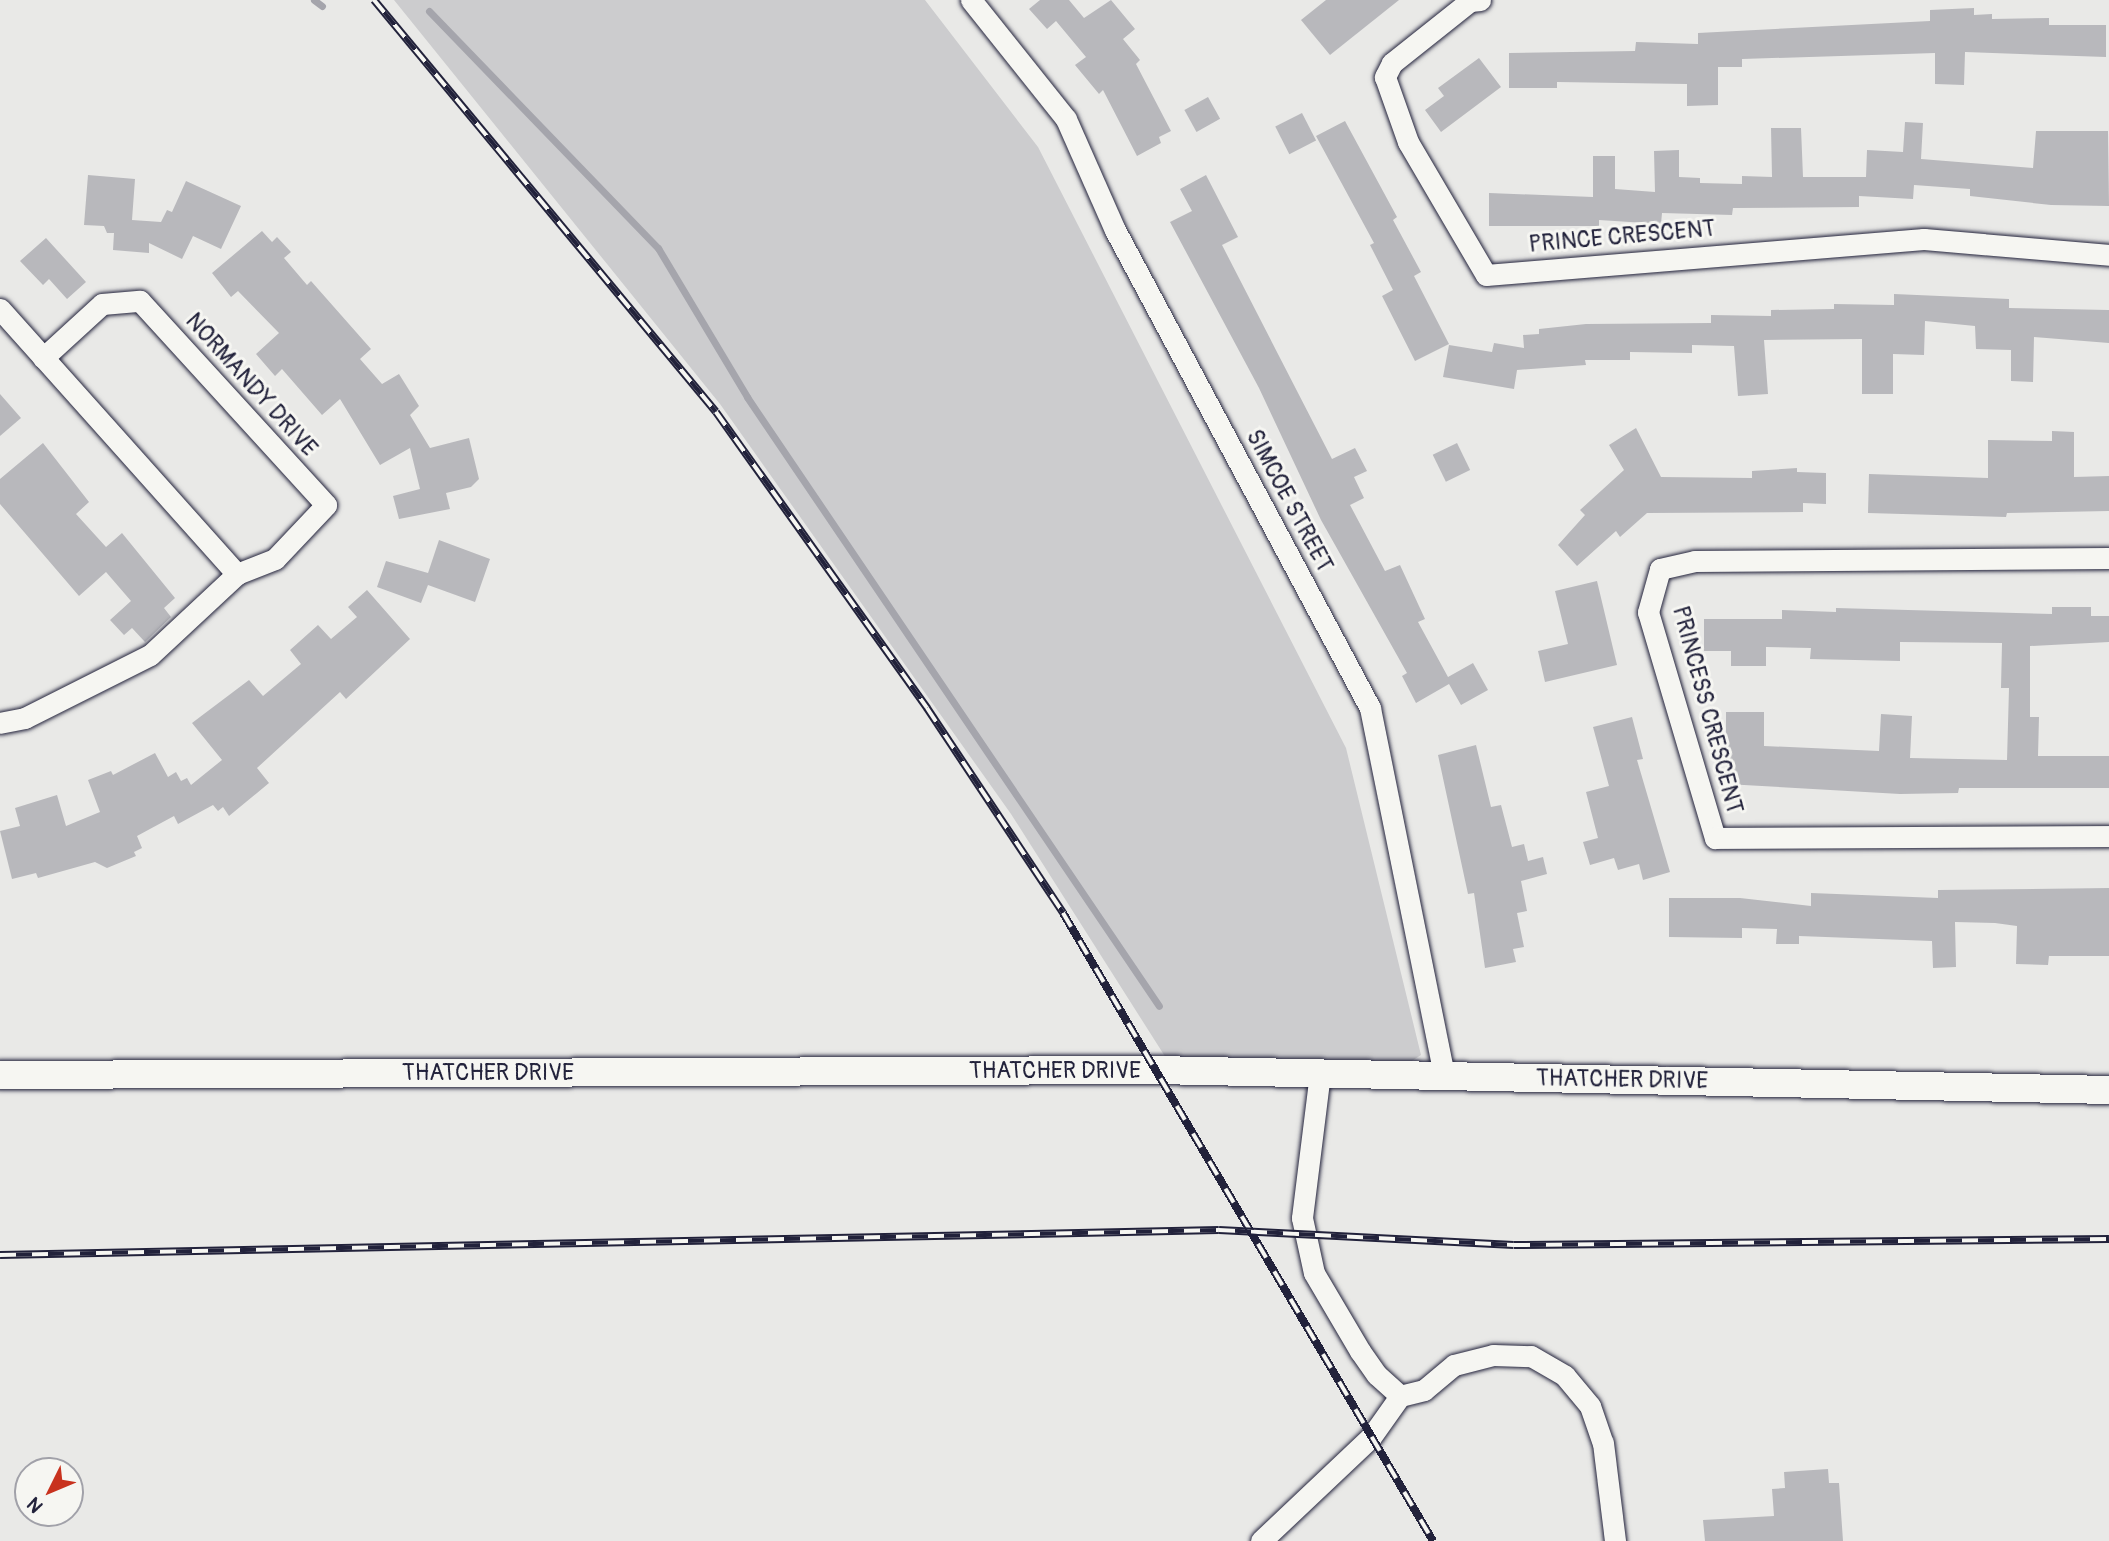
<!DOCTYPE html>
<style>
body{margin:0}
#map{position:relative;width:2109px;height:1541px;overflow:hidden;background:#e9e9e7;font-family:Pangolin,sans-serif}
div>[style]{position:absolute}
.green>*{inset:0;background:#ccccce}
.stream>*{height:7px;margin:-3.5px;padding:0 3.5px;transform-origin:3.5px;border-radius:3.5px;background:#a5a5ac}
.building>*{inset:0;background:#b8b8bc;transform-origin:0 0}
.roads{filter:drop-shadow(0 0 2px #22223b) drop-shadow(0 0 2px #22223b)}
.minor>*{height:21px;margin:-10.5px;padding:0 10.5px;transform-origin:10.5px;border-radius:10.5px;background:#f6f6f2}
.major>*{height:28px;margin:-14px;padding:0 14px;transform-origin:14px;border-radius:14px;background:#f6f6f2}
.rail>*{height:8px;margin-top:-4px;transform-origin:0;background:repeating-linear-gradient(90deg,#f6f6f2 0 16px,#22223b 0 32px);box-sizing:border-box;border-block:2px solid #22223b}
span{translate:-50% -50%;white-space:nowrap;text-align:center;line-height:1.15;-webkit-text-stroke:6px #f6f6f2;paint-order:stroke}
.street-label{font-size:23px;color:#22223b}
.north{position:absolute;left:14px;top:1457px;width:70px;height:70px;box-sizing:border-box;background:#f6f6f2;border:2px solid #a1a1a9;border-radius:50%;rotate:227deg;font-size:19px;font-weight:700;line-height:28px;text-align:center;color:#22223b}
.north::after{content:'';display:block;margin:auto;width:24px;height:32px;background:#c8321e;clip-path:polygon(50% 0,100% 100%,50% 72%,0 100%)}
</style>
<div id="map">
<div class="green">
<i style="clip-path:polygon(394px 0,925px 0,1038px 147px,1346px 748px,1421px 1055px,1404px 1066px,1166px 1058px,1011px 814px,720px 404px)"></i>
</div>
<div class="stream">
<i style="left:314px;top:0;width:10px;rotate:37deg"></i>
<i style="left:429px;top:11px;width:330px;rotate:46deg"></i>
<i style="left:658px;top:248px;width:174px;rotate:59.1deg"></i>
<i style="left:747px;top:397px;width:735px;rotate:55.92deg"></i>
</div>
<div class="building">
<i style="clip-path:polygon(1040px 0,1069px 0,1084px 18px,1111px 0,1135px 29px,1123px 39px,1140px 60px,1136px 64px,1171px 131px,1159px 137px,1161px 143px,1137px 156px,1103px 90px,1099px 94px,1075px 65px,1086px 57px,1056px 21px,1047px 29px,1029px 9px)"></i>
<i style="clip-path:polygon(1326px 0,1399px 0,1330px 55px,1301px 20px)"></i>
<i style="clip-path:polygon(1974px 8px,1974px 15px,1992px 14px,1992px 19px,2049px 18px,2049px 25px,2106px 25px,2106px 57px,1965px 52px,1964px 85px,1935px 84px,1935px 53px,1742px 59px,1742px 67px,1718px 67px,1718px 105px,1687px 106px,1687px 84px,1557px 82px,1557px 88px,1509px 88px,1509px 53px,1635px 51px,1636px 42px,1698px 44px,1698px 33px,1930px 21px,1930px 10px)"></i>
<i style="clip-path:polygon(1479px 58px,1501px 87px,1441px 132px,1425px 110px,1444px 96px,1438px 88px)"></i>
<i style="left:1208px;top:97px;width:25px;height:27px;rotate:61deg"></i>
<i style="left:1302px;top:113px;width:31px;height:30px;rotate:63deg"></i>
<i style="clip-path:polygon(1345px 121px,1397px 217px,1393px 220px,1421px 272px,1414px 276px,1449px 344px,1415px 361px,1382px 296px,1393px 290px,1370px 245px,1374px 243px,1316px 136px)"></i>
<i style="clip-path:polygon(1905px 122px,1923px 123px,1921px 159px,2033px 168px,2036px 131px,2108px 131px,2109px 206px,2051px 205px,1970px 196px,1970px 189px,1914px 185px,1913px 199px,1859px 196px,1859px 207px,1733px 208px,1732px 215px,1662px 213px,1661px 224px,1599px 220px,1599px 226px,1489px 226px,1489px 193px,1593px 197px,1593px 156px,1615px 156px,1615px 189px,1655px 192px,1654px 151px,1679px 150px,1679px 177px,1700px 178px,1700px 183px,1742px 184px,1742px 176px,1772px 177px,1771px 128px,1801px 128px,1803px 177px,1866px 177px,1867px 150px,1903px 152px)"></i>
<i style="clip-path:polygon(88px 175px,135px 179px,132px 220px,161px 222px,167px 210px,172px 212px,186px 181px,241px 206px,221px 249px,193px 236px,182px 259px,149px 243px,149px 253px,113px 250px,114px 233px,107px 233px,104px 226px,84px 225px)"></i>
<i style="clip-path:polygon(1206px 175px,1238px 237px,1222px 245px,1332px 459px,1355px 448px,1367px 471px,1354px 477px,1364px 498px,1350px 505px,1385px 571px,1400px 565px,1425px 619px,1418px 622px,1448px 677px,1473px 663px,1488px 690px,1461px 705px,1449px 684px,1416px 703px,1402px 676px,1407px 673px,1321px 520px,1259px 388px,1170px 222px,1192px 211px,1180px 189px)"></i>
<i style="clip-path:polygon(262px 231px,272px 242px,277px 237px,291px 252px,284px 258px,307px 285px,311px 281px,371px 349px,360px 359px,382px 384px,399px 374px,419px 406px,410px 415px,430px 448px,469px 438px,479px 479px,471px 487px,446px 493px,450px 509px,399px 519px,393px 496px,420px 489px,410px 448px,380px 465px,340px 399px,322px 415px,282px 369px,275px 376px,256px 354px,279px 333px,238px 291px,231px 297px,212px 273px)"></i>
<i style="clip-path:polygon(46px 238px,86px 282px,67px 299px,49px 279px,43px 285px,20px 261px)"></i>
<i style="clip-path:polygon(1894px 294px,2009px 299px,2009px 308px,2109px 310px,2109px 343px,2034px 337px,2033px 382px,2011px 381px,2011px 350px,1976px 349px,1975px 326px,1925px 321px,1924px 355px,1893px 354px,1893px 394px,1862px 394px,1862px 339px,1764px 340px,1768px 394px,1738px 396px,1734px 346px,1692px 345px,1692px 353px,1630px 352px,1630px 360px,1585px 360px,1586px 365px,1517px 370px,1514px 389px,1443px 377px,1449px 345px,1492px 352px,1494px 343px,1524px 348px,1523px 335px,1539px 334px,1539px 329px,1586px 324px,1711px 323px,1711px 315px,1771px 316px,1771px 310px,1834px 309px,1834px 304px,1894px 305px)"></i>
<i style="clip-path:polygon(0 394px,21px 418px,0 436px)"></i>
<i style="clip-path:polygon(1636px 428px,1661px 477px,1752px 478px,1752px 471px,1797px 468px,1797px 472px,1826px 473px,1826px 504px,1803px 503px,1803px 512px,1647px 513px,1620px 537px,1616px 531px,1577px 566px,1558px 545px,1585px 515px,1580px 510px,1624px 470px,1609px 445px)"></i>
<i style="clip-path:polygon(2052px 431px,2074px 432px,2074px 477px,2109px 476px,2109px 511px,2007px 513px,2006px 517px,1868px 513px,1869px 474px,1988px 478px,1988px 440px,2052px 441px)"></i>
<i style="clip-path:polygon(43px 443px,89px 502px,76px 514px,106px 547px,122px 533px,175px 598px,164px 608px,171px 617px,145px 642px,132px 628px,124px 635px,110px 620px,131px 601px,106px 572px,79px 596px,0 504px,0 479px)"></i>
<i style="left:1457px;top:443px;width:30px;height:27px;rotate:64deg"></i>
<i style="clip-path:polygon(439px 540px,490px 559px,475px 602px,428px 585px,421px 603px,377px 587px,386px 561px,428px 573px)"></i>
<i style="clip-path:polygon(1597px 581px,1617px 665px,1545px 682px,1538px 651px,1568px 644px,1555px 591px)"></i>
<i style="clip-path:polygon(367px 590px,410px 639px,346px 699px,340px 692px,257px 768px,269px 783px,229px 816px,223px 807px,218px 811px,213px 805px,178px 824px,174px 816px,137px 836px,142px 848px,134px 852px,136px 856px,107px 868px,95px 862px,38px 878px,36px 873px,12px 879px,0 831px,20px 826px,15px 808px,57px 795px,66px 826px,100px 812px,88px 780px,111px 771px,113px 775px,155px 753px,168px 777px,176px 772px,181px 781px,187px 778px,191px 785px,222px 760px,192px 723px,249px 680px,263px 696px,301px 664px,290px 650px,318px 625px,331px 639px,357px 617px,348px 607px)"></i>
<i style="clip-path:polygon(2052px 607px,2091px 607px,2091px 616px,2109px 616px,2109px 642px,2030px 646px,2030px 717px,2039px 717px,2038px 756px,2109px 756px,2109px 788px,1959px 788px,1958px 793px,1900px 794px,1726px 784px,1726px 712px,1764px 712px,1764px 746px,1879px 751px,1881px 714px,1912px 716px,1910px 758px,2007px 760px,2009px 688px,2001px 688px,2002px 643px,1900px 642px,1900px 661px,1810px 659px,1811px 648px,1766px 647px,1766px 666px,1731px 666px,1731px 651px,1704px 651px,1704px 619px,1782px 619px,1782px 610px,1836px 612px,1836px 608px,2052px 614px)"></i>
<i style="clip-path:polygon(1632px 717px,1643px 759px,1637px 760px,1670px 872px,1643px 880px,1639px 864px,1618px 870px,1614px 858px,1590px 865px,1583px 842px,1598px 838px,1586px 792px,1609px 786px,1593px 727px)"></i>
<i style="clip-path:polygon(1476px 745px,1491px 807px,1501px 805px,1512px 847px,1524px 844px,1528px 861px,1543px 857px,1547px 874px,1521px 881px,1527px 911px,1517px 913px,1524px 947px,1513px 949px,1516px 962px,1485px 968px,1474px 893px,1468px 894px,1438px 755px)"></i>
<i style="clip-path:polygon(2109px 888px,2109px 956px,2049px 956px,2048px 965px,2016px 964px,2017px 926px,1995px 923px,1955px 922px,1956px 967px,1933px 968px,1932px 941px,1799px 936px,1799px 944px,1776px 944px,1777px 929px,1742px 928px,1742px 938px,1669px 937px,1669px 898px,1740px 898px,1811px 906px,1811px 893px,1938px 898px,1938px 890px)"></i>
<i style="clip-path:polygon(1828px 1469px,1829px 1483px,1839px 1483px,1843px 1541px,1705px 1541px,1703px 1520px,1774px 1516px,1772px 1489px,1785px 1488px,1784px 1472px)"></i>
</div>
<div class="roads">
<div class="minor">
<i style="left:971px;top:0;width:152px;rotate:51.4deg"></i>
<i style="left:1066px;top:119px;width:121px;rotate:66.2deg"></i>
<i style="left:1115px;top:230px;width:542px;rotate:61.92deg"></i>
<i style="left:1370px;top:708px;width:375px;rotate:78.6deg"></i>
<i style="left:1480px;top:0;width:10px;rotate:174deg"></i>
<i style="left:1470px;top:1px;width:100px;rotate:141.5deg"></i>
<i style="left:1392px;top:63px;width:16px;rotate:117deg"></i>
<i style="left:1385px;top:77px;width:69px;rotate:70.5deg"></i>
<i style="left:1408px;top:142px;width:154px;rotate:59.6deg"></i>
<i style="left:1486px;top:275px;width:439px;rotate:-4.7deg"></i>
<i style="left:1924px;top:239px;width:186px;rotate:4.9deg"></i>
<i style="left:0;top:309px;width:356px;rotate:48.2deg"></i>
<i style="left:237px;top:574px;width:119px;rotate:137deg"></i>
<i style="left:150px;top:655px;width:140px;rotate:153.3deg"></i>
<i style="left:25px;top:718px;width:25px;rotate:169deg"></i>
<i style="left:43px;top:358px;width:80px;rotate:-42.5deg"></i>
<i style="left:102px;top:304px;width:38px;rotate:-5deg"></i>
<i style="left:140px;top:301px;width:276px;rotate:47.6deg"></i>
<i style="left:326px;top:505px;width:74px;rotate:133.4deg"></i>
<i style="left:275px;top:559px;width:41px;rotate:158.5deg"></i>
<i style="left:2109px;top:558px;width:414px;rotate:179.6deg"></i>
<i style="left:1695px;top:561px;width:36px;rotate:167deg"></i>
<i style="left:1660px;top:569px;width:45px;rotate:105.6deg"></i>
<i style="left:1648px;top:612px;width:236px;rotate:73.5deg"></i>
<i style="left:1715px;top:838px;width:394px;rotate:-0.3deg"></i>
<i style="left:1320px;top:1073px;width:146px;rotate:97.1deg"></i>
<i style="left:1302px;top:1218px;width:56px;rotate:77.7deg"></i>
<i style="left:1314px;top:1273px;width:91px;rotate:59.5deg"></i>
<i style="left:1360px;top:1351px;width:29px;rotate:55deg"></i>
<i style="left:1377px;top:1375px;width:31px;rotate:42deg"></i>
<i style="left:1400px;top:1396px;width:25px;rotate:-14deg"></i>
<i style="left:1424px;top:1390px;width:39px;rotate:-40deg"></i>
<i style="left:1454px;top:1365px;width:40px;rotate:-14.4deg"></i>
<i style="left:1493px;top:1355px;width:38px;rotate:2deg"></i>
<i style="left:1531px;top:1356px;width:39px;rotate:30deg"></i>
<i style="left:1565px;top:1376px;width:39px;rotate:50deg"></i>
<i style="left:1590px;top:1406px;width:39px;rotate:71deg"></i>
<i style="left:1603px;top:1443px;width:99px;rotate:83deg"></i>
<i style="left:1261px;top:1541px;width:151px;rotate:-43.4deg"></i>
<i style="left:1371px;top:1437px;width:50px;rotate:-54.7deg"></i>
</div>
<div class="major">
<i style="left:0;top:1075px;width:1156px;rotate:-0.25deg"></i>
<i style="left:1156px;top:1070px;width:953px;rotate:1.2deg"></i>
</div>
</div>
<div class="rail">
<i style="left:374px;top:0;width:535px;rotate:50.3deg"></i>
<i style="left:716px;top:412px;width:364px;rotate:54.5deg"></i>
<i style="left:927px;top:708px;width:246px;rotate:56.4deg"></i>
<i style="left:1063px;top:913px;width:729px;rotate:59.49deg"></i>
<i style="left:0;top:1255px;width:1219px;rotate:-1.17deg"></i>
<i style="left:1219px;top:1230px;width:295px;rotate:2.9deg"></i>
<i style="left:1514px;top:1245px;width:595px;rotate:-0.58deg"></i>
</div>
<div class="street-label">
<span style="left:1622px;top:237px;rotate:-5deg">PRINCE CRESCENT</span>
<span style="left:251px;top:385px;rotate:48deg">NORMANDY DRIVE</span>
<span style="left:1289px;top:501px;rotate:62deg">SIMCOE STREET</span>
<span style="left:1707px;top:710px;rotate:75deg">PRINCESS CRESCENT</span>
<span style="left:1055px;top:1071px">THATCHER DRIVE</span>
<span style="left:488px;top:1073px">THATCHER DRIVE</span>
<span style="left:1622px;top:1080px;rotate:1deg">THATCHER DRIVE</span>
</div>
<div class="north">N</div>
</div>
